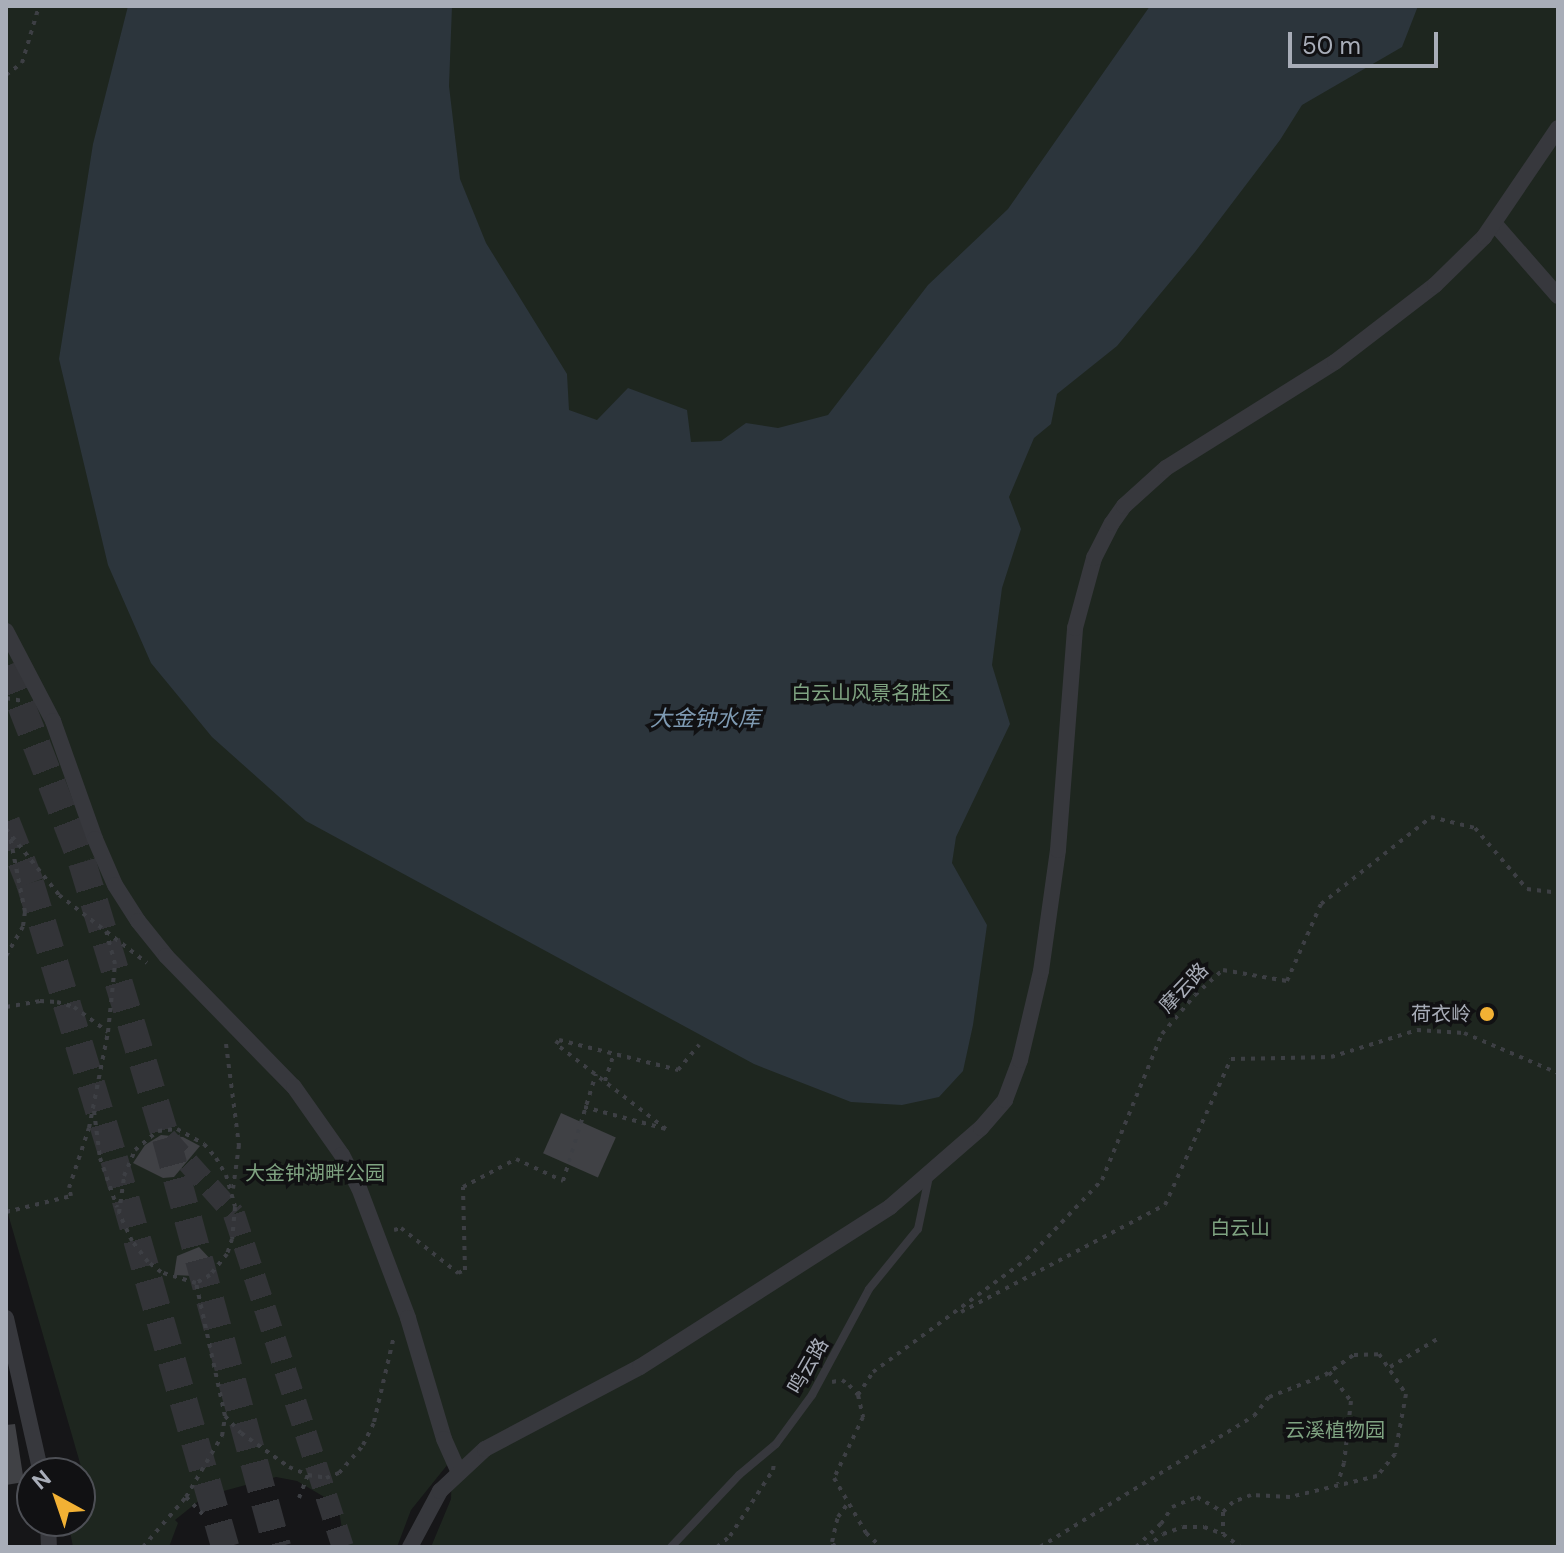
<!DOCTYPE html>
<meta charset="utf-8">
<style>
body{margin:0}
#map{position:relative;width:1564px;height:1553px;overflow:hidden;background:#161618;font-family:"DM Sans","Noto Sans SC",sans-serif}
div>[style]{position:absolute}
.green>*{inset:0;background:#1e261f}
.water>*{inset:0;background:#2c353c}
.building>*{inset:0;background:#404145;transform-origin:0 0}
.secondary-tunnel>*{height:22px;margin-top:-11px;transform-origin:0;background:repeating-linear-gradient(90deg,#333438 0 22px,transparent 0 33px)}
.highway-tunnel>*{height:28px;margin-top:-14px;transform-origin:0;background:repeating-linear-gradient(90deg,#333438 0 28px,transparent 0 42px)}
.path>*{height:4px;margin-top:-2px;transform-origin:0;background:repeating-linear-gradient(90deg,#3d3f44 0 4px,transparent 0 10px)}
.lane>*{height:8px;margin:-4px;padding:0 4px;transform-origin:4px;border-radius:4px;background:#37383d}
.street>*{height:16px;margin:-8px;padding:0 8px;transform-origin:8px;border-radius:8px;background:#37383d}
.path-bridge>*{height:4px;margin-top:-2px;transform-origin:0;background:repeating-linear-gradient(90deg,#3d3f44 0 4px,transparent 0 10px)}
.dots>*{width:22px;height:22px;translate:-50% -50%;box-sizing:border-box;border:4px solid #111113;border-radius:50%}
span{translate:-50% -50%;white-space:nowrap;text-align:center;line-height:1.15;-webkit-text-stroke:7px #111113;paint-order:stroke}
.park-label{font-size:20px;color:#7fa381}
.street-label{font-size:20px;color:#a8adb8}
.poi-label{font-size:20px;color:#a8adb8}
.right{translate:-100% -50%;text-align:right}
.water-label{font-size:22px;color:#7f9bb3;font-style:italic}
.frame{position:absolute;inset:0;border:8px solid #a8adb8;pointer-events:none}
.north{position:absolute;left:16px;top:1457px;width:80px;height:80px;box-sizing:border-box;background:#111113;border:2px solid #4d4f55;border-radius:50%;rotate:320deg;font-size:22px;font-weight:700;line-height:32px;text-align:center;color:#a8adb8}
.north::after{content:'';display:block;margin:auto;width:28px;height:36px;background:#f2b134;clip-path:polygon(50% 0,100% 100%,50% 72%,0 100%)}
.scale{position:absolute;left:1288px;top:32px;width:150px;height:36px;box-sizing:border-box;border:4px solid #a8adb8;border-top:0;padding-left:10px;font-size:24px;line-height:28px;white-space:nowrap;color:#a8adb8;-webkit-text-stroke:6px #111113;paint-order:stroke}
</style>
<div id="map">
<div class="green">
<i style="clip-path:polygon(6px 6px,1558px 6px,1558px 1547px,431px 1547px,451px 1499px,452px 1459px,411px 1510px,397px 1547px,345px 1547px,338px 1505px,297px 1481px,276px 1477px,205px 1496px,175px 1520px,178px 1523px,169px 1547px,73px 1547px,68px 1521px,80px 1521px,82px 1470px,6px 1207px)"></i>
</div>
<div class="water">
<i style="clip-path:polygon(128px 6px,452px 6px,449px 86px,460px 179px,486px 243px,567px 374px,569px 410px,597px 420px,628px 388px,687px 410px,691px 442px,721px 441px,746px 423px,778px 428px,828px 415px,928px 285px,1008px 209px,1150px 6px,1418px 6px,1402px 47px,1302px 105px,1280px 140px,1195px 252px,1117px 346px,1057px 394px,1051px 424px,1034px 438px,1009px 497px,1021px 529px,1002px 588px,992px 665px,1010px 724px,956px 837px,952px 863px,987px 925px,973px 1025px,963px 1071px,939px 1097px,902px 1105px,851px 1102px,754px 1064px,306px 821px,212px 737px,151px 663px,108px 565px,59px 359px,93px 144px)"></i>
</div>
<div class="building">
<i style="left:561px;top:1113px;width:60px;height:44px;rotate:24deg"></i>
<i style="clip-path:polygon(161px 1135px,183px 1137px,200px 1146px,174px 1177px,163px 1178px,133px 1163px,145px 1145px)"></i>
<i style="clip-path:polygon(199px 1247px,214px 1263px,194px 1276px,174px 1275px,177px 1256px)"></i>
<i style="clip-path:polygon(15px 1424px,24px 1482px,6px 1485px,6px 1425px)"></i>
</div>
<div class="secondary-tunnel">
<i style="left:166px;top:1138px;width:102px;rotate:48.2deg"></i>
<i style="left:234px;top:1214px;width:350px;rotate:71.9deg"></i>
</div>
<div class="highway-tunnel">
<i style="left:6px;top:666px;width:210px;rotate:68.8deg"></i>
<i style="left:82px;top:862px;width:288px;rotate:73.1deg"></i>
<i style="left:166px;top:1138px;width:424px;rotate:74.8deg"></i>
<i style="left:6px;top:822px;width:66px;rotate:68.5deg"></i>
<i style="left:30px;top:883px;width:288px;rotate:73.1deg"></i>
<i style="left:114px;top:1159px;width:404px;rotate:74deg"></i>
</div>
<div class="path">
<i style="left:6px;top:75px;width:20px;rotate:-37deg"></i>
<i style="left:22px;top:63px;width:59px;rotate:-73.4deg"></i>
<i style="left:6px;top:698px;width:17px;rotate:10deg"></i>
<i style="left:6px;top:699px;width:20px;rotate:90deg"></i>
<i style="left:6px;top:829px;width:85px;rotate:51.2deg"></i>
<i style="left:59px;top:895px;width:111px;rotate:37.7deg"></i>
<i style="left:6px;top:956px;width:34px;rotate:-60deg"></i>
<i style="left:23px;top:926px;width:14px;rotate:-82deg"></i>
<i style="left:25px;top:912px;width:76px;rotate:-101.3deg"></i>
<i style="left:6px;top:1007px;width:35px;rotate:-10deg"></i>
<i style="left:40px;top:1001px;width:17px;rotate:3deg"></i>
<i style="left:57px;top:1002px;width:18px;rotate:16deg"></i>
<i style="left:74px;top:1007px;width:42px;rotate:36.3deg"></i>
<i style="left:226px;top:1044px;width:102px;rotate:82.7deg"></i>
<i style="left:239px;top:1145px;width:44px;rotate:97.8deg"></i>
<i style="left:605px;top:1081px;width:28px;rotate:-72deg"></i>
<i style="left:584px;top:1107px;width:85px;rotate:15deg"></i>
<i style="left:666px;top:1129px;width:139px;rotate:-142.3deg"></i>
<i style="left:556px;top:1044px;width:5px;rotate:-53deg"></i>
<i style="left:559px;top:1040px;width:123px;rotate:14.1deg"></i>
<i style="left:678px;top:1070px;width:33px;rotate:-50deg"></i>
<i style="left:94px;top:1111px;width:47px;rotate:82.7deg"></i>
<i style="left:100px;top:1158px;width:52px;rotate:70.9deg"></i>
<i style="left:177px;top:1129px;width:31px;rotate:29deg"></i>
<i style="left:204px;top:1144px;width:18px;rotate:49deg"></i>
<i style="left:216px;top:1158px;width:20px;rotate:60deg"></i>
<i style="left:226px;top:1175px;width:33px;rotate:74deg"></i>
<i style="left:235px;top:1207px;width:32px;rotate:95deg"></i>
<i style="left:232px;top:1239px;width:16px;rotate:108deg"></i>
<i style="left:227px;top:1254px;width:27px;rotate:129deg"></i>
<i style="left:210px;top:1275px;width:16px;rotate:150deg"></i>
<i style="left:196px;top:1283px;width:37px;rotate:-163deg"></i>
<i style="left:161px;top:1272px;width:16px;rotate:-142deg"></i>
<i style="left:148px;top:1262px;width:26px;rotate:-127deg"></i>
<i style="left:132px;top:1241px;width:31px;rotate:-115deg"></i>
<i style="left:119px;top:1213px;width:37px;rotate:-82deg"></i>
<i style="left:124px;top:1176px;width:28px;rotate:-67deg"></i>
<i style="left:135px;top:1150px;width:30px;rotate:-40deg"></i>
<i style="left:158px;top:1131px;width:19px;rotate:-6deg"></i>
<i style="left:71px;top:1196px;width:8px;rotate:-104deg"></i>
<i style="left:69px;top:1188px;width:63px;rotate:-71.6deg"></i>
<i style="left:89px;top:1128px;width:98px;rotate:-78.8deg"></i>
<i style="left:108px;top:1032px;width:68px;rotate:-84.1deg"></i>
<i style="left:115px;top:964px;width:34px;rotate:-105deg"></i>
<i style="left:394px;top:1230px;width:7px;rotate:-16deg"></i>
<i style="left:401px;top:1228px;width:73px;rotate:38.3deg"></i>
<i style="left:458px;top:1273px;width:8px;rotate:-23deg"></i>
<i style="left:465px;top:1270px;width:83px;rotate:-91.4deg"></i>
<i style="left:463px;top:1187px;width:60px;rotate:-27.8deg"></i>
<i style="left:516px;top:1159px;width:52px;rotate:25.1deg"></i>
<i style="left:563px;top:1181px;width:112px;rotate:-72.9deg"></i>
<i style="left:961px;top:1312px;width:230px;rotate:-27.7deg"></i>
<i style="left:1165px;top:1205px;width:160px;rotate:-65.7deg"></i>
<i style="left:1231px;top:1059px;width:100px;rotate:-1.1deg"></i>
<i style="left:1331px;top:1057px;width:90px;rotate:-17.4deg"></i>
<i style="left:1417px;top:1030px;width:47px;rotate:3.7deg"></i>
<i style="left:1464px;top:1033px;width:102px;rotate:23.1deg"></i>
<i style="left:1390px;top:1367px;width:57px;rotate:-30.6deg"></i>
<i style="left:1329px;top:1372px;width:36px;rotate:53deg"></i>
<i style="left:1351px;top:1401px;width:62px;rotate:96.4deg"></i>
<i style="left:1344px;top:1463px;width:21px;rotate:107deg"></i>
<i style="left:832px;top:1382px;width:10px;rotate:-11deg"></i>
<i style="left:842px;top:1380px;width:9px;rotate:36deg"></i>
<i style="left:849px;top:1385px;width:13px;rotate:48deg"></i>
<i style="left:858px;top:1395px;width:23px;rotate:77deg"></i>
<i style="left:863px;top:1417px;width:68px;rotate:115.4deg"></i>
<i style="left:834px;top:1478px;width:64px;rotate:59.8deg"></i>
<i style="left:866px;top:1533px;width:21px;rotate:43deg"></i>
<i style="left:858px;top:1395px;width:27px;rotate:-57deg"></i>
<i style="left:873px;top:1372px;width:191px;rotate:-36.3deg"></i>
<i style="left:1027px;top:1259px;width:109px;rotate:-46.5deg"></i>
<i style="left:1102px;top:1180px;width:158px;rotate:-67.7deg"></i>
<i style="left:1162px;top:1034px;width:51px;rotate:-49.8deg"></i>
<i style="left:1195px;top:995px;width:38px;rotate:-42deg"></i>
<i style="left:1223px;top:970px;width:65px;rotate:9.8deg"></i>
<i style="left:1287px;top:981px;width:84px;rotate:-66.2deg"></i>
<i style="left:1321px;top:904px;width:140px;rotate:-38.3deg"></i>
<i style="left:1431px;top:817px;width:45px;rotate:14deg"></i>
<i style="left:1475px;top:828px;width:80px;rotate:49.6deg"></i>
<i style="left:1527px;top:889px;width:31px;rotate:7deg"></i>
<i style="left:225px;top:1416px;width:23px;rotate:47deg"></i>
<i style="left:241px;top:1433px;width:59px;rotate:35.3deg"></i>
<i style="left:289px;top:1467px;width:21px;rotate:23deg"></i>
<i style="left:308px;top:1475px;width:18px;rotate:9deg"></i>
<i style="left:326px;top:1478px;width:14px;rotate:-21deg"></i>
<i style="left:339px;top:1473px;width:37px;rotate:-49deg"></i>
<i style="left:363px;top:1445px;width:25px;rotate:-64deg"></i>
<i style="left:374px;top:1422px;width:88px;rotate:-76.9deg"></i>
<i style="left:186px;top:1497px;width:28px;rotate:46deg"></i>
<i style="left:299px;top:1498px;width:25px;rotate:-69deg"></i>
<i style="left:143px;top:1547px;width:66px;rotate:-49.3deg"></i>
<i style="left:186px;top:1497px;width:71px;rotate:-59.5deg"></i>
<i style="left:222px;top:1436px;width:20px;rotate:-81deg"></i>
<i style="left:225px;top:1416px;width:136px;rotate:-102.3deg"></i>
<i style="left:717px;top:1547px;width:17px;rotate:-40deg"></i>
<i style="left:730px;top:1536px;width:79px;rotate:-56.9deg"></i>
<i style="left:773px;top:1470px;width:7px;rotate:-82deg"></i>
<i style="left:835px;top:1547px;width:6px;rotate:-121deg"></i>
<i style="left:832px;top:1542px;width:26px;rotate:-77deg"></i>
<i style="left:838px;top:1517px;width:17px;rotate:-54deg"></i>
<i style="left:1040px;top:1547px;width:251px;rotate:-31.5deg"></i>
<i style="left:1254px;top:1416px;width:24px;rotate:-52deg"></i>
<i style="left:1269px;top:1397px;width:60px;rotate:-21.4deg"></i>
<i style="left:1325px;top:1375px;width:35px;rotate:-35deg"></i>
<i style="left:1354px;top:1355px;width:25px;rotate:-2deg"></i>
<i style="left:1379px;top:1354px;width:48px;rotate:56deg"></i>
<i style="left:1406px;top:1394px;width:61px;rotate:100.4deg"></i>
<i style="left:1395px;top:1454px;width:28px;rotate:129deg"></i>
<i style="left:1377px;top:1476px;width:89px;rotate:166.4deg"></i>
<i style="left:1290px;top:1497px;width:39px;rotate:-177deg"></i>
<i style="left:1251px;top:1495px;width:19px;rotate:159deg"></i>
<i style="left:1233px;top:1502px;width:14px;rotate:135deg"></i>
<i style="left:1136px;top:1547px;width:34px;rotate:-43deg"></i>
<i style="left:1161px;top:1524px;width:20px;rotate:-57deg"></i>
<i style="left:1172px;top:1507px;width:27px;rotate:-22deg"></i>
<i style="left:1197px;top:1497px;width:30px;rotate:30deg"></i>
<i style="left:1223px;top:1512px;width:22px;rotate:90deg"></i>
<i style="left:1146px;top:1547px;width:21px;rotate:-37deg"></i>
<i style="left:1163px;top:1534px;width:21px;rotate:-19deg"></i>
<i style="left:1183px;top:1527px;width:21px"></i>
<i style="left:1204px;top:1527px;width:20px;rotate:20deg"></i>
<i style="left:1223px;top:1534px;width:21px;rotate:37deg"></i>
</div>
<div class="lane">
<i style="left:671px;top:1547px;width:99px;rotate:-46.6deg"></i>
<i style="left:739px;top:1475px;width:48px;rotate:-40deg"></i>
<i style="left:776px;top:1444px;width:61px;rotate:-53.7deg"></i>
<i style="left:812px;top:1395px;width:120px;rotate:-61.7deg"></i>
<i style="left:869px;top:1289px;width:77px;rotate:-50.8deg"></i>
<i style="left:918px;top:1229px;width:53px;rotate:-78.1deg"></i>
</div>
<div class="street">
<i style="left:1494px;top:223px;width:97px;rotate:48.8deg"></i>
<i style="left:6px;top:631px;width:102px;rotate:62.4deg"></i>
<i style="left:53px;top:721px;width:125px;rotate:70.4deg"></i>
<i style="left:95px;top:839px;width:50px;rotate:66.5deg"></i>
<i style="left:115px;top:885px;width:43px;rotate:57.4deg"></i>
<i style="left:138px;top:921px;width:45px;rotate:51.3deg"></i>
<i style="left:166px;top:956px;width:183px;rotate:45.7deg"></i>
<i style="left:294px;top:1087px;width:83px;rotate:54.8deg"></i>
<i style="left:342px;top:1155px;width:37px;rotate:63deg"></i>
<i style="left:359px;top:1188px;width:139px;rotate:69.3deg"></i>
<i style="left:408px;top:1318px;width:126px;rotate:73.4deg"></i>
<i style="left:444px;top:1439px;width:37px;rotate:66deg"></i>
<i style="left:6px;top:1318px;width:159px;rotate:77.3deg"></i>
<i style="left:48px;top:1521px;width:26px;rotate:88deg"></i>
<i style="left:410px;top:1547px;width:64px;rotate:-61.8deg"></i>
<i style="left:440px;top:1491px;width:62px;rotate:-43deg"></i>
<i style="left:485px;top:1449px;width:175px;rotate:-27.9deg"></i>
<i style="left:640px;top:1367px;width:297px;rotate:-32.6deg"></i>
<i style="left:890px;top:1207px;width:121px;rotate:-41deg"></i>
<i style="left:981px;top:1128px;width:37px;rotate:-49deg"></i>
<i style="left:1005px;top:1100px;width:43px;rotate:-69.4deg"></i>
<i style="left:1020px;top:1060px;width:91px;rotate:-76.7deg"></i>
<i style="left:1041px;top:971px;width:122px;rotate:-82deg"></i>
<i style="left:1058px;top:850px;width:223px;rotate:-85.6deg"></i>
<i style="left:1075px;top:628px;width:73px;rotate:-74.8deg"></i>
<i style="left:1094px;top:558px;width:39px;rotate:-63deg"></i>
<i style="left:1112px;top:523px;width:21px;rotate:-55deg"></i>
<i style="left:1124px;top:506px;width:57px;rotate:-42.1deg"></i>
<i style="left:1166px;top:468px;width:199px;rotate:-32.1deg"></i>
<i style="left:1335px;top:362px;width:126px;rotate:-37.6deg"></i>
<i style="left:1435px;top:285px;width:69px;rotate:-44.4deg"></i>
<i style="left:1484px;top:237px;width:132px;rotate:-55.8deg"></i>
</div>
<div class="path-bridge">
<i style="left:6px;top:1212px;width:67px;rotate:-13.8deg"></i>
</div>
<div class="dots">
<i style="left:1487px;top:1014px;background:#f2b134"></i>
</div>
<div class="park-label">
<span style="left:871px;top:693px">白云山风景名胜区</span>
<span style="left:315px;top:1173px">大金钟湖畔公园</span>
<span style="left:1240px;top:1228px">白云山</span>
<span style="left:1335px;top:1430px">云溪植物园</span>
</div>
<div class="street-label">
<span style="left:1184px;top:988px;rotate:-46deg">摩云路</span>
<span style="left:808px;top:1366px;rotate:-60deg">鸣云路</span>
</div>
<div class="poi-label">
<span class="right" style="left:1471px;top:1014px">荷衣岭</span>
</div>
<div class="water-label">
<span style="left:705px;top:719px">大金钟水库</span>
</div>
<div class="frame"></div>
<div class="north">N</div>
<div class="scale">50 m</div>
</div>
